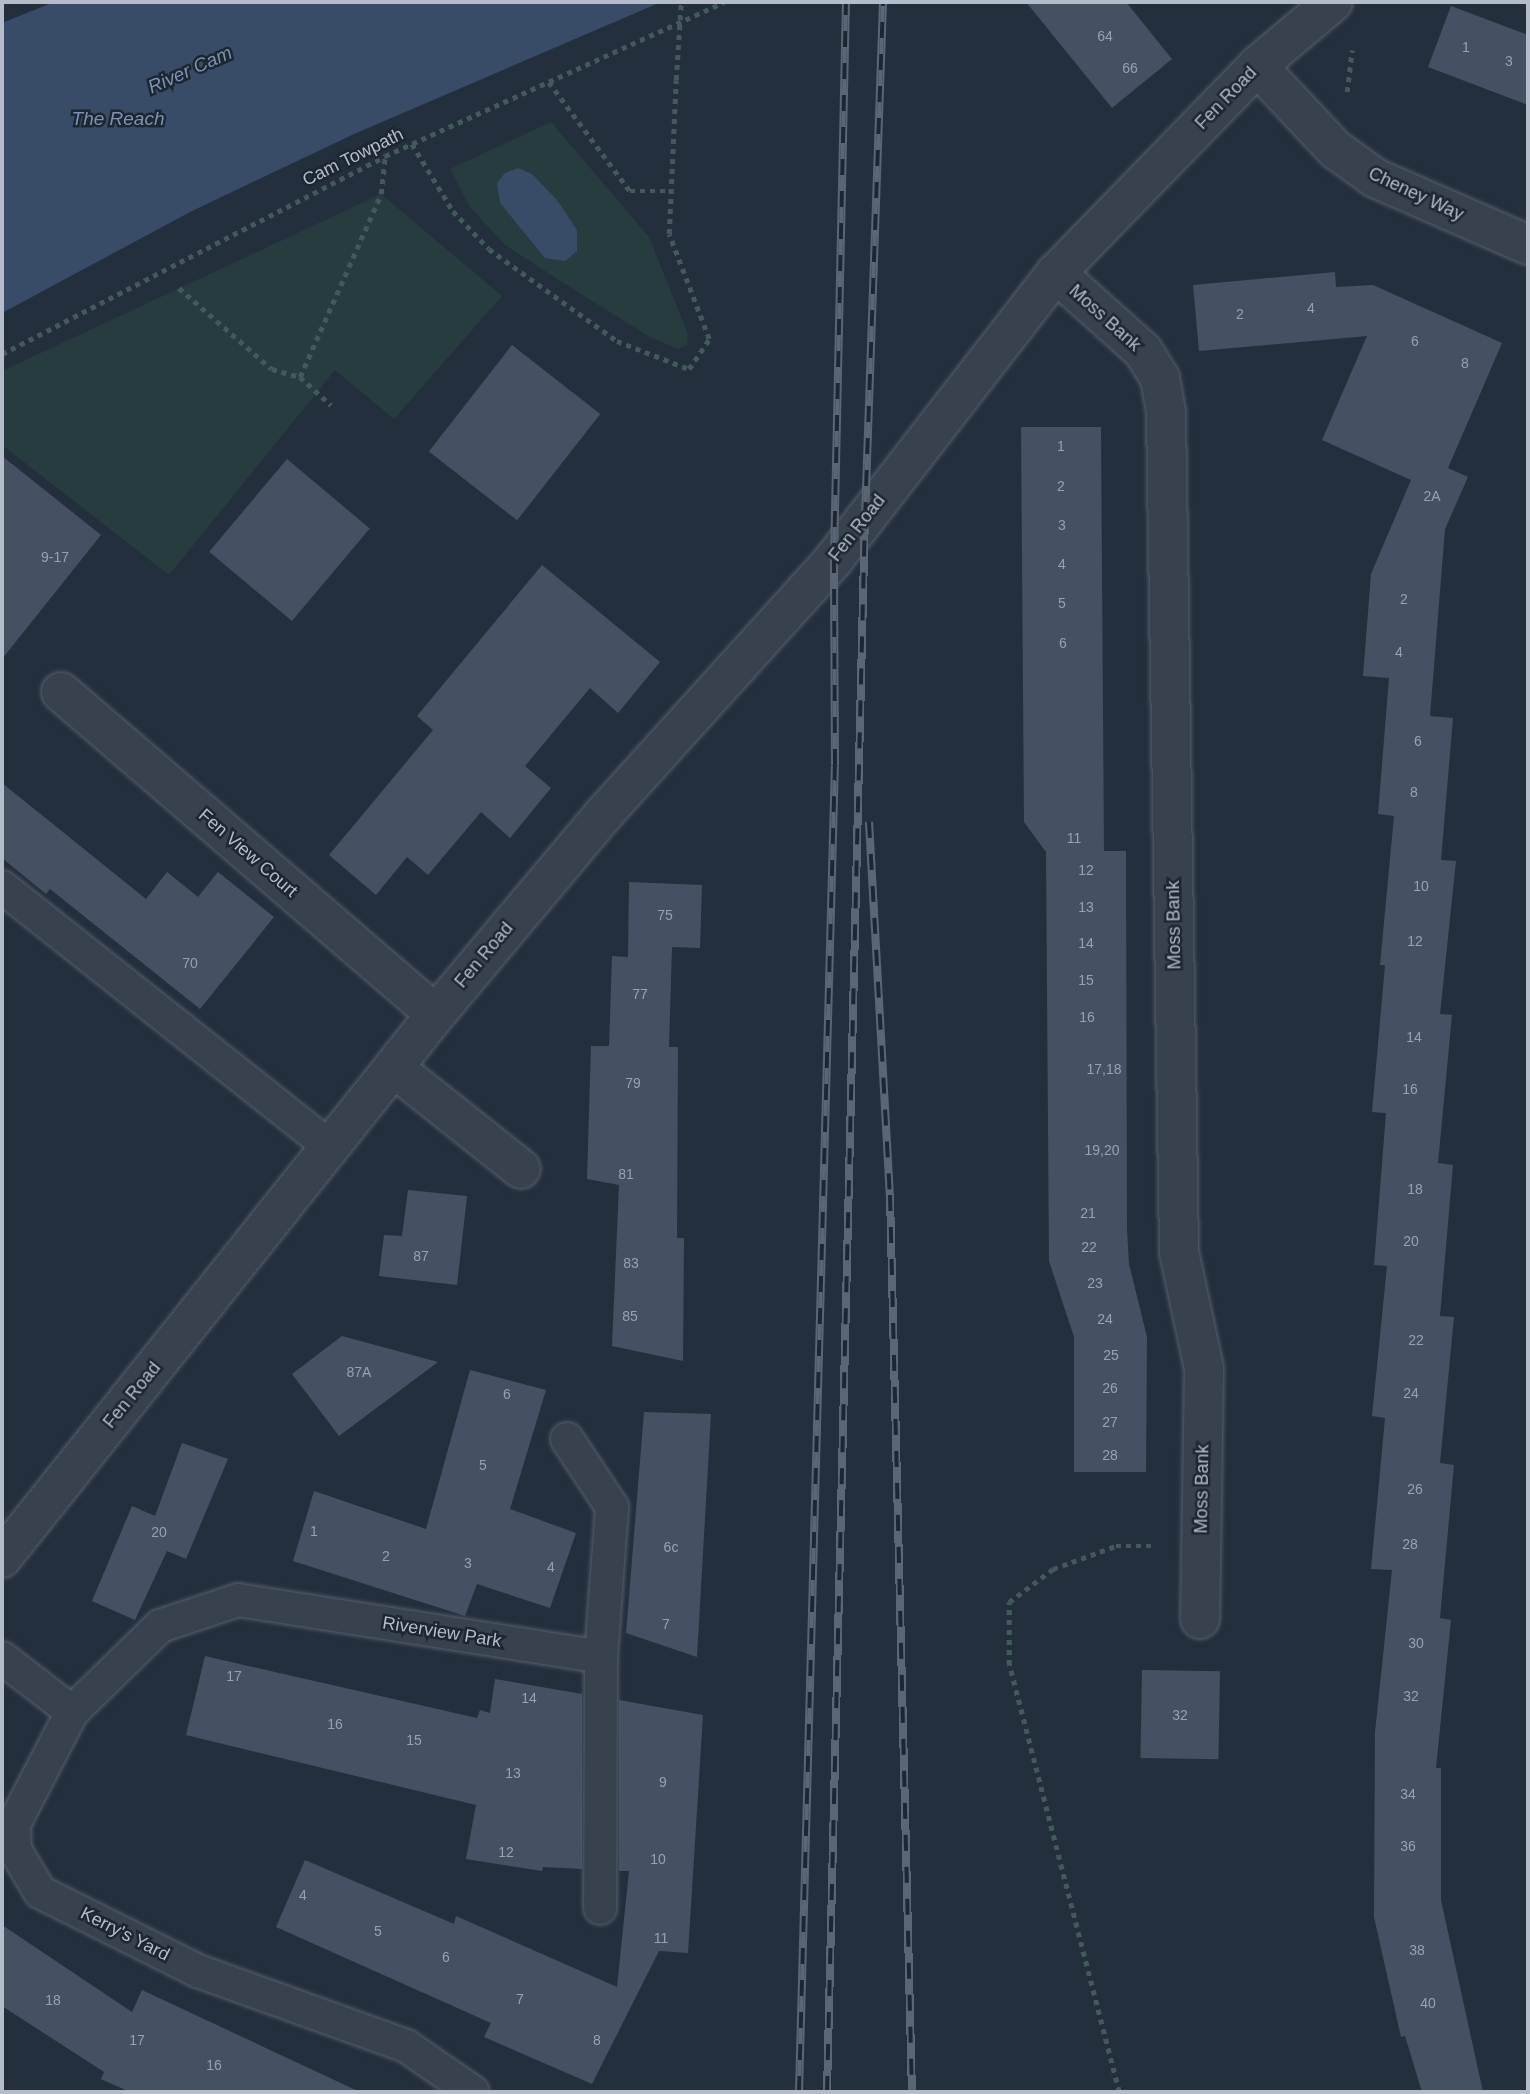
<!DOCTYPE html>
<style>
body{margin:0}
#map{position:relative;width:1530px;height:2094px;overflow:hidden;background:#242f3e;font-family:Helvetica,sans-serif}
div>[style]{position:absolute}
.green>*{inset:0;background:#263c3f}
.water>*{inset:0;background:#394c67}
.building>*{inset:0;background:#455162;transform-origin:0 0}
.path>*{height:4.5px;margin-top:-2.25px;transform-origin:0;background:repeating-linear-gradient(90deg,#44595c 0 5px,transparent 0 10px)}
.roads{filter:drop-shadow(0 0 2px #565f6c) drop-shadow(0 0 2px #565f6c)}
.service>*{height:32px;margin:-16px;padding:0 16px;transform-origin:16px;border-radius:16px;background:#38414e}
.minor>*{height:38px;margin:-19px;padding:0 19px;transform-origin:19px;border-radius:19px;background:#38414e}
.rail>*{height:8px;margin-top:-4px;transform-origin:0;background:repeating-linear-gradient(90deg,#1d2633 0 16px,#5a6575 0 32px);box-sizing:border-box;border-block:2px solid #5a6575}
.path-bridge>*{height:4.5px;margin-top:-2.25px;transform-origin:0;background:repeating-linear-gradient(90deg,#44595c 0 5px,transparent 0 10px)}
span{translate:-50% -50%;white-space:nowrap;text-align:center;line-height:1.15;-webkit-text-stroke:5px #1d2633;paint-order:stroke}
.number-label{font-size:14px;color:#98a1af}
.number-label span{-webkit-text-stroke-width:0}
.street-label{font-size:18px;color:#b4bcc9}
.water-label{font-size:19px;color:#7c92b1;font-style:italic}
.frame{position:absolute;inset:0;border:4px solid #b4bcc9;pointer-events:none}
</style>
<div id="map">
<div class="green">
<i style="clip-path:polygon(551px 122px,649px 237px,688px 334px,687px 345px,678px 349px,648px 336px,576px 291px,505px 245px,470px 207px,450px 169px)"></i>
<i style="clip-path:polygon(381px 194px,502px 296px,394px 419px,335px 370px,169px 575px,2px 445px,2px 371px)"></i>
</div>
<div class="water">
<i style="clip-path:polygon(54px 2px,661px 2px,354px 134px,190px 212px,2px 313px,2px 23px)"></i>
<i style="clip-path:polygon(518px 168px,532px 174px,557px 200px,577px 230px,577px 251px,565px 261px,545px 258px,500px 203px,497px 183px,505px 173px)"></i>
</div>
<div class="building">
<i style="clip-path:polygon(1026px 2px,1126px 2px,1172px 59px,1112px 108px)"></i>
<i style="clip-path:polygon(1451px 6px,1528px 35px,1528px 105px,1428px 67px)"></i>
<i style="clip-path:polygon(1335px 272px,1336px 287px,1373px 285px,1502px 343px,1448px 468px,1468px 477px,1445px 529px,1430px 716px,1453px 718px,1441px 860px,1456px 861px,1440px 1014px,1452px 1015px,1438px 1163px,1453px 1165px,1440px 1316px,1454px 1317px,1440px 1463px,1454px 1465px,1440px 1618px,1451px 1620px,1436px 1768px,1441px 1768px,1441px 1900px,1483px 2092px,1422px 2092px,1405px 2036px,1401px 2037px,1374px 1917px,1375px 1732px,1392px 1570px,1371px 1569px,1385px 1418px,1372px 1416px,1387px 1266px,1374px 1265px,1386px 1113px,1372px 1112px,1385px 965px,1380px 965px,1394px 816px,1378px 814px,1389px 678px,1363px 676px,1371px 574px,1411px 480px,1322px 440px,1367px 336px,1199px 351px,1193px 285px)"></i>
<i style="left:512px;top:345px;width:112px;height:135px;rotate:38deg"></i>
<i style="clip-path:polygon(1021px 427px,1101px 427px,1104px 851px,1126px 851px,1127px 1230px,1129px 1264px,1147px 1337px,1146px 1472px,1074px 1472px,1074px 1337px,1049px 1261px,1046px 852px,1024px 822px)"></i>
<i style="clip-path:polygon(2px 456px,101px 535px,2px 659px)"></i>
<i style="left:287px;top:459px;width:108px;height:121px;rotate:40deg"></i>
<i style="clip-path:polygon(542px 565px,660px 662px,618px 713px,590px 688px,525px 766px,551px 788px,510px 838px,481px 812px,428px 875px,407px 857px,376px 895px,329px 855px,433px 730px,417px 716px)"></i>
<i style="clip-path:polygon(2px 783px,146px 899px,167px 872px,198px 897px,218px 872px,274px 917px,200px 1009px,50px 889px,46px 894px,2px 858px)"></i>
<i style="clip-path:polygon(629px 882px,702px 885px,700px 948px,672px 947px,669px 1047px,678px 1047px,677px 1238px,684px 1238px,683px 1361px,612px 1346px,619px 1185px,587px 1179px,591px 1046px,609px 1046px,612px 956px,628px 957px)"></i>
<i style="clip-path:polygon(408px 1190px,467px 1196px,457px 1285px,379px 1276px,384px 1235px,402px 1236px)"></i>
<i style="clip-path:polygon(342px 1336px,438px 1362px,339px 1436px,292px 1374px)"></i>
<i style="clip-path:polygon(470px 1370px,546px 1390px,510px 1509px,576px 1533px,550px 1608px,477px 1584px,465px 1616px,293px 1561px,314px 1491px,426px 1529px)"></i>
<i style="clip-path:polygon(644px 1412px,711px 1414px,697px 1657px,626px 1633px)"></i>
<i style="clip-path:polygon(182px 1443px,228px 1459px,186px 1559px,167px 1551px,135px 1620px,92px 1601px,132px 1506px,155px 1516px)"></i>
<i style="clip-path:polygon(205px 1656px,477px 1718px,480px 1710px,490px 1713px,495px 1679px,582px 1694px,582px 1869px,543px 1867px,542px 1871px,466px 1859px,476px 1805px,186px 1735px)"></i>
<i style="left:1142px;top:1670px;width:78px;height:88px;rotate:1deg"></i>
<i style="clip-path:polygon(619px 1700px,703px 1715px,688px 1953px,659px 1951px,592px 2084px,484px 2037px,491px 2023px,276px 1927px,305px 1860px,454px 1924px,456px 1916px,617px 1987px,629px 1871px,619px 1871px)"></i>
<i style="clip-path:polygon(2px 1925px,132px 2012px,142px 1990px,360px 2092px,130px 2092px,101px 2079px,104px 2072px,2px 2006px)"></i>
</div>
<div class="path">
<i style="left:549px;top:82px;width:136px;rotate:53.4deg"></i>
<i style="left:630px;top:191px;width:38px"></i>
<i style="left:1347px;top:92px;width:42px;rotate:-83.2deg"></i>
<i style="left:412px;top:144px;width:79px;rotate:58.5deg"></i>
<i style="left:453px;top:211px;width:52px;rotate:46.5deg"></i>
<i style="left:489px;top:249px;width:158px;rotate:35.7deg"></i>
<i style="left:617px;top:341px;width:77px;rotate:21.3deg"></i>
<i style="left:689px;top:369px;width:36px;rotate:-56deg"></i>
<i style="left:709px;top:339px;width:112px;rotate:-110.9deg"></i>
<i style="left:669px;top:234px;width:154px;rotate:-87.4deg"></i>
<i style="left:179px;top:288px;width:123px;rotate:41.1deg"></i>
<i style="left:272px;top:369px;width:29px;rotate:16deg"></i>
<i style="left:300px;top:377px;width:42px;rotate:42.1deg"></i>
<i style="left:2px;top:354px;width:431px;rotate:-27.3deg"></i>
<i style="left:385px;top:156px;width:372px;rotate:-24.4deg"></i>
<i style="left:300px;top:377px;width:200px;rotate:-66.1deg"></i>
<i style="left:381px;top:194px;width:37px;rotate:-84deg"></i>
<i style="left:1119px;top:2092px;width:441px;rotate:-104.4deg"></i>
<i style="left:1009px;top:1665px;width:63px;rotate:-90deg"></i>
<i style="left:1009px;top:1602px;width:55px;rotate:-36.9deg"></i>
<i style="left:1053px;top:1569px;width:67px;rotate:-20.1deg"></i>
<i style="left:1116px;top:1546px;width:38px"></i>
</div>
<div class="roads">
<div class="service">
<i style="left:2px;top:887px;width:419px;rotate:38.4deg"></i>
<i style="left:567px;top:1439px;width:82px;rotate:56.5deg"></i>
<i style="left:612px;top:1507px;width:150px;rotate:94.2deg"></i>
<i style="left:2px;top:1658px;width:88px;rotate:37.6deg"></i>
<i style="left:72px;top:1712px;width:126px;rotate:117.4deg"></i>
<i style="left:14px;top:1824px;width:26px;rotate:88deg"></i>
<i style="left:15px;top:1850px;width:49px;rotate:59.2deg"></i>
<i style="left:40px;top:1892px;width:177px;rotate:26.6deg"></i>
<i style="left:198px;top:1971px;width:221px;rotate:19.8deg"></i>
<i style="left:406px;top:2046px;width:81px;rotate:34.5deg"></i>
<i style="left:72px;top:1712px;width:123px;rotate:-44.3deg"></i>
<i style="left:160px;top:1626px;width:82px;rotate:-18.4deg"></i>
<i style="left:238px;top:1600px;width:367px;rotate:8.9deg"></i>
<i style="left:601px;top:1657px;width:251px;rotate:90.2deg"></i>
</div>
<div class="minor">
<i style="left:1257px;top:66px;width:114px;rotate:46.8deg"></i>
<i style="left:1335px;top:149px;width:49px;rotate:35.9deg"></i>
<i style="left:1375px;top:178px;width:167px;rotate:23.6deg"></i>
<i style="left:1056px;top:273px;width:117px;rotate:41.9deg"></i>
<i style="left:1143px;top:351px;width:32px;rotate:58deg"></i>
<i style="left:1160px;top:378px;width:36px;rotate:80deg"></i>
<i style="left:1166px;top:413px;width:839px;rotate:89.11deg"></i>
<i style="left:1179px;top:1252px;width:120px;rotate:77.9deg"></i>
<i style="left:1204px;top:1369px;width:250px;rotate:90.9deg"></i>
<i style="left:61px;top:692px;width:494px;rotate:40.7deg"></i>
<i style="left:394px;top:1068px;width:162px;rotate:38.5deg"></i>
<i style="left:2px;top:1558px;width:696px;rotate:-51.42deg"></i>
<i style="left:436px;top:1014px;width:260px;rotate:-50deg"></i>
<i style="left:603px;top:815px;width:345px;rotate:-47.9deg"></i>
<i style="left:834px;top:559px;width:362px;rotate:-52.2deg"></i>
<i style="left:1056px;top:273px;width:289px;rotate:-45.8deg"></i>
<i style="left:1257px;top:66px;width:99px;rotate:-40.1deg"></i>
</div>
</div>
<div class="rail">
<i style="left:869px;top:822px;width:374px;rotate:86.8deg"></i>
<i style="left:890px;top:1195px;width:897px;rotate:88.6deg"></i>
<i style="left:799px;top:2092px;width:1327px;rotate:-88.45deg"></i>
<i style="left:835px;top:765px;width:206px;rotate:-90.3deg"></i>
<i style="left:834px;top:559px;width:557px;rotate:-88.77deg"></i>
<i style="left:827px;top:2092px;width:1574px;rotate:-88.62deg"></i>
<i style="left:865px;top:518px;width:516px;rotate:-88deg"></i>
</div>
<div class="path-bridge">
<i style="left:676px;top:80px;width:78px;rotate:-86.3deg"></i>
</div>
<div class="number-label">
<span style="left:1105px;top:36px">64</span>
<span style="left:1466px;top:47px">1</span>
<span style="left:1509px;top:61px">3</span>
<span style="left:1130px;top:68px">66</span>
<span style="left:1311px;top:308px">4</span>
<span style="left:1240px;top:314px">2</span>
<span style="left:1415px;top:341px">6</span>
<span style="left:1465px;top:363px">8</span>
<span style="left:1061px;top:446px">1</span>
<span style="left:1061px;top:486px">2</span>
<span style="left:1432px;top:496px">2A</span>
<span style="left:1062px;top:525px">3</span>
<span style="left:55px;top:557px">9-17</span>
<span style="left:1062px;top:564px">4</span>
<span style="left:1404px;top:599px">2</span>
<span style="left:1062px;top:603px">5</span>
<span style="left:1063px;top:643px">6</span>
<span style="left:1399px;top:652px">4</span>
<span style="left:1418px;top:741px">6</span>
<span style="left:1414px;top:792px">8</span>
<span style="left:1074px;top:838px">11</span>
<span style="left:1086px;top:870px">12</span>
<span style="left:1421px;top:886px">10</span>
<span style="left:1086px;top:907px">13</span>
<span style="left:665px;top:915px">75</span>
<span style="left:1415px;top:941px">12</span>
<span style="left:1086px;top:943px">14</span>
<span style="left:190px;top:963px">70</span>
<span style="left:1086px;top:980px">15</span>
<span style="left:640px;top:994px">77</span>
<span style="left:1087px;top:1017px">16</span>
<span style="left:1414px;top:1037px">14</span>
<span style="left:1104px;top:1069px">17,18</span>
<span style="left:633px;top:1083px">79</span>
<span style="left:1410px;top:1089px">16</span>
<span style="left:1102px;top:1150px">19,20</span>
<span style="left:626px;top:1174px">81</span>
<span style="left:1415px;top:1189px">18</span>
<span style="left:1088px;top:1213px">21</span>
<span style="left:1411px;top:1241px">20</span>
<span style="left:1089px;top:1247px">22</span>
<span style="left:421px;top:1256px">87</span>
<span style="left:631px;top:1263px">83</span>
<span style="left:1095px;top:1283px">23</span>
<span style="left:630px;top:1316px">85</span>
<span style="left:1105px;top:1319px">24</span>
<span style="left:1416px;top:1340px">22</span>
<span style="left:1111px;top:1355px">25</span>
<span style="left:359px;top:1372px">87A</span>
<span style="left:1110px;top:1388px">26</span>
<span style="left:1411px;top:1393px">24</span>
<span style="left:507px;top:1394px">6</span>
<span style="left:1110px;top:1422px">27</span>
<span style="left:1110px;top:1455px">28</span>
<span style="left:483px;top:1465px">5</span>
<span style="left:1415px;top:1489px">26</span>
<span style="left:314px;top:1531px">1</span>
<span style="left:159px;top:1532px">20</span>
<span style="left:1410px;top:1544px">28</span>
<span style="left:671px;top:1547px">6c</span>
<span style="left:386px;top:1556px">2</span>
<span style="left:468px;top:1563px">3</span>
<span style="left:551px;top:1567px">4</span>
<span style="left:666px;top:1624px">7</span>
<span style="left:1416px;top:1643px">30</span>
<span style="left:234px;top:1676px">17</span>
<span style="left:1411px;top:1696px">32</span>
<span style="left:529px;top:1698px">14</span>
<span style="left:1180px;top:1715px">32</span>
<span style="left:335px;top:1724px">16</span>
<span style="left:414px;top:1740px">15</span>
<span style="left:513px;top:1773px">13</span>
<span style="left:663px;top:1782px">9</span>
<span style="left:1408px;top:1794px">34</span>
<span style="left:1408px;top:1846px">36</span>
<span style="left:506px;top:1852px">12</span>
<span style="left:658px;top:1859px">10</span>
<span style="left:303px;top:1895px">4</span>
<span style="left:378px;top:1931px">5</span>
<span style="left:661px;top:1938px">11</span>
<span style="left:1417px;top:1950px">38</span>
<span style="left:446px;top:1957px">6</span>
<span style="left:520px;top:1999px">7</span>
<span style="left:53px;top:2000px">18</span>
<span style="left:1428px;top:2003px">40</span>
<span style="left:137px;top:2040px">17</span>
<span style="left:597px;top:2040px">8</span>
<span style="left:214px;top:2065px">16</span>
</div>
<div class="street-label">
<span style="left:1226px;top:98px;rotate:-46deg">Fen Road</span>
<span style="left:353px;top:157px;rotate:-26deg">Cam Towpath</span>
<span style="left:1416px;top:194px;rotate:25deg">Cheney Way</span>
<span style="left:1105px;top:318px;rotate:42deg">Moss Bank</span>
<span style="left:857px;top:528px;rotate:-52deg">Fen Road</span>
<span style="left:248px;top:853px;rotate:41deg">Fen View Court</span>
<span style="left:1174px;top:925px;rotate:-91deg">Moss Bank</span>
<span style="left:484px;top:955px;rotate:-50deg">Fen Road</span>
<span style="left:132px;top:1395px;rotate:-51deg">Fen Road</span>
<span style="left:1202px;top:1489px;rotate:-89deg">Moss Bank</span>
<span style="left:442px;top:1632px;rotate:9deg">Riverview Park</span>
<span style="left:125px;top:1934px;rotate:27deg">Kerry's Yard</span>
</div>
<div class="water-label">
<span style="left:190px;top:70px;rotate:-24deg">River Cam</span>
<span style="left:118px;top:119px">The Reach</span>
</div>
<div class="frame"></div>
</div>
